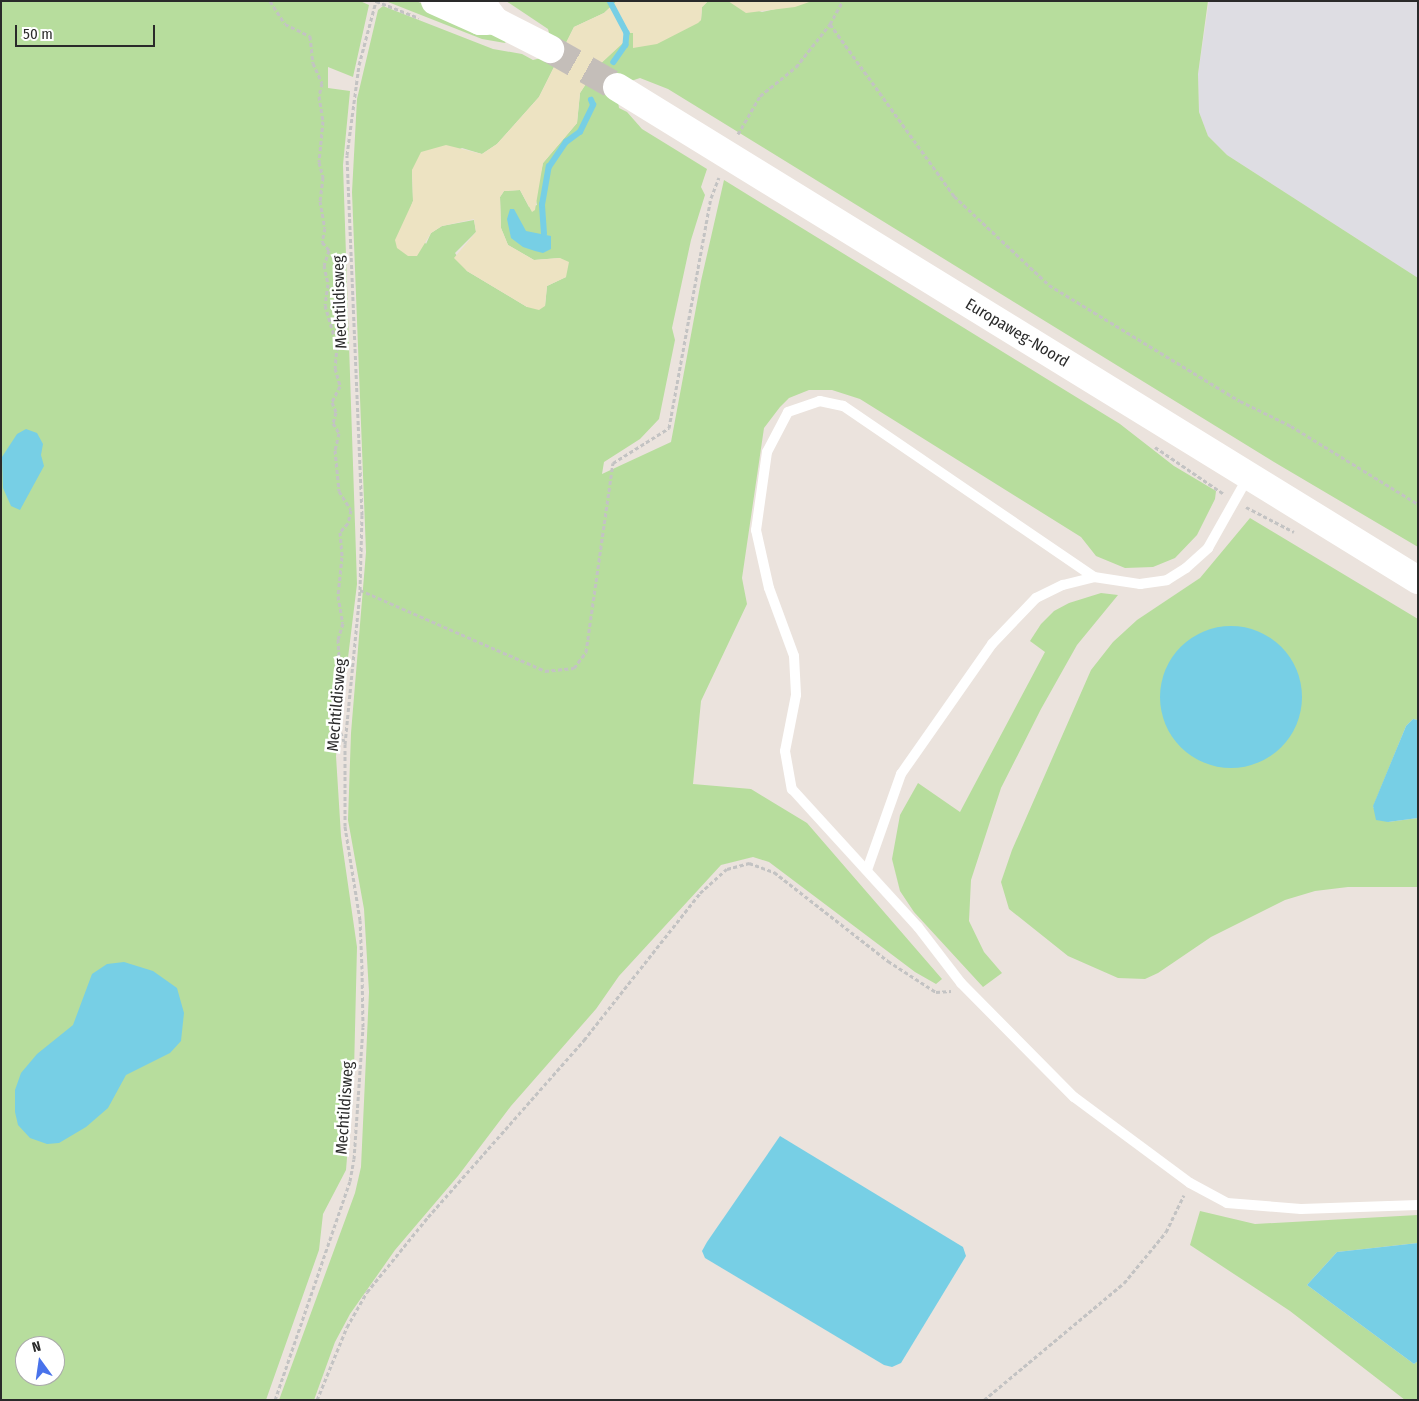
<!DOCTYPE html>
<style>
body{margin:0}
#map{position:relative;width:1419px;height:1401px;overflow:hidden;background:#ebe3dd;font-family:"Fira Sans Condensed",sans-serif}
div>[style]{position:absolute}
.industrial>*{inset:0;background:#dedde3}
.green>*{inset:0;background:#b7dd9d}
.sand>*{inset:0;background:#ede3c2}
.water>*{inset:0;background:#77cfe5}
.round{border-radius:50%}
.stream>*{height:5.5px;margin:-2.75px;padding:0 2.75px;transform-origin:2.75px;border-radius:2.75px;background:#77cfe5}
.secondary-tunnel>*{height:28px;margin-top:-14px;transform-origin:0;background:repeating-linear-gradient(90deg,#c4beb9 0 28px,transparent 0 42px)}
.path>*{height:3px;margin-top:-1.5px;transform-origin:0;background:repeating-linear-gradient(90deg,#c3c3c3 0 4px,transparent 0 6.5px)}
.lane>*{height:10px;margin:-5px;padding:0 5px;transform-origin:5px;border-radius:5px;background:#fff}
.secondary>*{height:28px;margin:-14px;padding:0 14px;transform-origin:14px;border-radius:14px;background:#fff}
span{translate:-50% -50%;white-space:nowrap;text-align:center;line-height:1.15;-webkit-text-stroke:5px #fff;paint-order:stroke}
.street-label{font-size:16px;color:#2a2a2a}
.frame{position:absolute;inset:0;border:2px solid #2a2a2a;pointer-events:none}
.north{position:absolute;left:15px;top:1336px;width:50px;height:50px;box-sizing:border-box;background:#fff;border:1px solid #aaa;border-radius:50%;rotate:346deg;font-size:14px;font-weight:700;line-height:20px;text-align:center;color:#2a2a2a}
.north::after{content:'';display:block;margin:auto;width:18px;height:22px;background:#4973eb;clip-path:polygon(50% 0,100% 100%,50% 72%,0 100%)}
.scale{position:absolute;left:15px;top:25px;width:140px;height:22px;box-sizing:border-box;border:2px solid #2a2a2a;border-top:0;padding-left:6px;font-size:15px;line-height:18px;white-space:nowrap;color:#2a2a2a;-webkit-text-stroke:4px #fff;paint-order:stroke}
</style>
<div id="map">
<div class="industrial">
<i style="clip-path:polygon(1209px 1px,1418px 1px,1418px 278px,1227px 155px,1208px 136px,1199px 112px,1198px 74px)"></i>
</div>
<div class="green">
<i style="clip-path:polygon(evenodd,1px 1px,360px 1px,369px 5px,353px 77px,328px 67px,328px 88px,350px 91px,343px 165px,357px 584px,336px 756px,341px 836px,357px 947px,354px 1071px,346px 1170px,323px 1214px,319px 1250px,266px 1400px,1px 1400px,1px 1px,25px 1346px,55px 1346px,55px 1376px,25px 1376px,25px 1346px)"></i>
<i style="clip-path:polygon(416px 1px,452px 16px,507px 40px,505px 43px,482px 39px,388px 2px)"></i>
<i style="clip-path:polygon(506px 1px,617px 1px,604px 13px,574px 27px,539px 97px,497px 144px,482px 154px,462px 148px,412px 170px,413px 201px,408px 215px,426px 244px,431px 233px,442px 226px,474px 220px,476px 232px,455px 253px,467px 271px,527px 307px,545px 306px,547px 286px,566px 277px,560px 258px,534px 260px,508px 245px,501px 228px,500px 197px,504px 191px,520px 190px,529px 207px,537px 205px,535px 196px,543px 163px,577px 123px,580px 93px,597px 67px,622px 43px,626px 33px,633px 33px,633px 37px,680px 31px,701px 20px,702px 7px,708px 1px,728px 1px,762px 12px,812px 1px,1208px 1px,1198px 74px,1199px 112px,1208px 136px,1227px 155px,1418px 278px,1418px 547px,1274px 462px,668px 89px,640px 78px,628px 82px,618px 101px,619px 108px,627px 112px,642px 129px,707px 169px,701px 187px,705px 195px,691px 240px,672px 328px,675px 340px,659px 419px,640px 439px,604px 462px,602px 474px,671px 442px,701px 281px,724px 180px,1120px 424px,1174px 466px,1216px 491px,1215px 499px,1197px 535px,1175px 558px,1153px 567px,1125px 568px,1096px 556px,1081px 537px,860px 399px,832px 390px,809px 390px,789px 398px,780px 407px,764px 428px,742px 578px,747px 604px,701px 701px,693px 784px,751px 789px,807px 823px,942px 979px,936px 984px,915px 972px,769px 862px,753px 857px,721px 865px,619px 976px,596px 1009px,511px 1106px,458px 1176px,395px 1250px,350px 1314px,335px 1342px,314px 1400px,279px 1400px,355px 1193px,361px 1167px,369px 992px,364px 909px,348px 820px,351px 733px,366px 552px,352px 192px,357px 99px,378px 10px,383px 6px,493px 49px,522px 54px,533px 60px,541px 58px,551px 41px,548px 29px)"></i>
<i style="clip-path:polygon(1250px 518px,1418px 619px,1418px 720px,1413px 719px,1406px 726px,1373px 807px,1388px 822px,1418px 818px,1418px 887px,1348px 887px,1315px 891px,1285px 900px,1211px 937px,1158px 973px,1145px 979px,1118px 978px,1068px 956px,1009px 909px,1001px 882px,1012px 850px,1091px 670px,1113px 642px,1137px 620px,1200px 578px)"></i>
<i style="clip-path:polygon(1101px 593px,1118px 595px,1077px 645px,1041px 709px,1001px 788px,971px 880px,969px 921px,984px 952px,1002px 973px,983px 987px,914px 912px,900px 891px,892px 859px,900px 815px,918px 783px,960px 812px,1045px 652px,1030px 641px,1041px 624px,1054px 611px,1069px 603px)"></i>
<i style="clip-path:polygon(1200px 1211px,1255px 1224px,1418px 1215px,1418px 1243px,1337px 1252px,1307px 1285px,1414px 1364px,1418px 1361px,1418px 1400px,1405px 1400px,1290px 1311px,1190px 1245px)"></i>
</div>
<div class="sand">
<i style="clip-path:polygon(617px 1px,708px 1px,702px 7px,701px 20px,698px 23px,657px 44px,633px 48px,633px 33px,626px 33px,623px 43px,597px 67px,580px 93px,577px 123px,543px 163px,535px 210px,532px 212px,520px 190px,504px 191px,500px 197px,501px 228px,508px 245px,534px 260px,560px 258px,569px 262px,566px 277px,547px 286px,545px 306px,539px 310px,527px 307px,467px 271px,454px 258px,476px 232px,474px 219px,442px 226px,431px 233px,417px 256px,408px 256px,397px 248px,395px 240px,413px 201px,412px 170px,421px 152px,446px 145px,482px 154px,497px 144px,539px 97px,574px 27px,604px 13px)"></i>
<i style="clip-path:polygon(728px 1px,812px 1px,795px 7px,746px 13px)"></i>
</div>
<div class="water">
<i style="clip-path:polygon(510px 209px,514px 209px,526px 231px,551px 236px,551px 249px,543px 253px,535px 251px,523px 247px,511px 238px,507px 219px)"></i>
<i style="clip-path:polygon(26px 429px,37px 433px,43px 444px,41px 455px,44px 466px,20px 510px,11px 506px,3px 488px,2px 457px,17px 434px)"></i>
<i class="round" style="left:1160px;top:626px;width:142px;height:142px"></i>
<i style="clip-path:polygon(1413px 719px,1418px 720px,1418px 818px,1388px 822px,1376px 820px,1373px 806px,1406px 726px)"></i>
<i style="clip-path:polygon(124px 962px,153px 971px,177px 988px,184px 1013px,181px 1041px,170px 1053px,126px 1075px,108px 1108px,86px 1127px,59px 1143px,47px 1144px,30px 1138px,18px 1125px,15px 1112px,15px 1090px,21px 1073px,37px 1054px,73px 1025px,92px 974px,107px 964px)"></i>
<i style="clip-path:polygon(780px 1136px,963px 1247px,966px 1256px,901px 1363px,892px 1367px,884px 1365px,705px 1258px,702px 1251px,707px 1242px)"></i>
<i style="clip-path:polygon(1418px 1243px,1418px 1361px,1414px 1364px,1307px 1285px,1337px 1252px)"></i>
</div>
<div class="stream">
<i style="left:610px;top:1px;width:36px;rotate:62deg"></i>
<i style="left:627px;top:33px;width:12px;rotate:95deg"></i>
<i style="left:626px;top:45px;width:21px;rotate:125deg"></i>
<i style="left:544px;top:234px;width:29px;rotate:-94deg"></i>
<i style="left:542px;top:205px;width:39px;rotate:-80deg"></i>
<i style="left:549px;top:167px;width:30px;rotate:-56deg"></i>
<i style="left:566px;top:142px;width:17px;rotate:-36deg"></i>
<i style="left:580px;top:132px;width:30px;rotate:-64deg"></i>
<i style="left:593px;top:105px;width:5px;rotate:-112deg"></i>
</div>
<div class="secondary-tunnel">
<i style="left:550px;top:49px;width:77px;rotate:29.6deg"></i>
</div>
<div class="path">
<i style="left:270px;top:1px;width:27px;rotate:57deg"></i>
<i style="left:285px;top:24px;width:28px;rotate:26deg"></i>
<i style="left:310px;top:36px;width:27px;rotate:84deg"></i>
<i style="left:313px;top:63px;width:22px;rotate:66deg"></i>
<i style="left:322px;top:83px;width:13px;rotate:103deg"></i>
<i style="left:319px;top:96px;width:25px;rotate:81deg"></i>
<i style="left:323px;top:121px;width:41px;rotate:95.6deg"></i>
<i style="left:319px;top:162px;width:16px;rotate:75deg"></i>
<i style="left:323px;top:177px;width:24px;rotate:97deg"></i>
<i style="left:320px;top:201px;width:27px;rotate:80deg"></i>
<i style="left:325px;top:228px;width:14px;rotate:102deg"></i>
<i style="left:322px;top:242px;width:11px;rotate:49deg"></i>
<i style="left:329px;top:250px;width:16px;rotate:108deg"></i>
<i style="left:324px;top:265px;width:19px;rotate:78deg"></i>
<i style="left:328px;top:284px;width:21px;rotate:98deg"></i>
<i style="left:325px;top:305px;width:43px;rotate:73.7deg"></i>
<i style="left:337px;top:346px;width:22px;rotate:95deg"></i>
<i style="left:335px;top:368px;width:19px;rotate:74deg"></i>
<i style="left:340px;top:386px;width:18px;rotate:117deg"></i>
<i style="left:332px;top:402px;width:11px;rotate:68deg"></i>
<i style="left:336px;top:412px;width:11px;rotate:105deg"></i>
<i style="left:333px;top:423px;width:12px;rotate:59deg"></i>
<i style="left:339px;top:433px;width:17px;rotate:103deg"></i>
<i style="left:335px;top:450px;width:41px;rotate:84.4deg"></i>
<i style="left:339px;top:491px;width:22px;rotate:58deg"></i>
<i style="left:351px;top:510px;width:13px;rotate:103deg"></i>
<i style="left:348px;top:523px;width:12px;rotate:132deg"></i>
<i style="left:340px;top:532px;width:25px;rotate:85deg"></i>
<i style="left:342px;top:557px;width:39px;rotate:96deg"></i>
<i style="left:338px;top:596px;width:27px;rotate:80deg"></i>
<i style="left:343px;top:623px;width:17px;rotate:107deg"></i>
<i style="left:338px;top:639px;width:34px;rotate:87deg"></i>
<i style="left:340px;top:673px;width:41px;rotate:98.3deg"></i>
<i style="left:334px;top:714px;width:29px;rotate:70deg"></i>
<i style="left:376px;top:1px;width:46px;rotate:21.6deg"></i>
<i style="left:830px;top:24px;width:212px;rotate:54.2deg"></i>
<i style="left:954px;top:196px;width:130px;rotate:43.1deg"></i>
<i style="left:1049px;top:285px;width:223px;rotate:31.3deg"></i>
<i style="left:1240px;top:401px;width:57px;rotate:26.1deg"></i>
<i style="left:1291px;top:426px;width:149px;rotate:31.6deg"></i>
<i style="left:738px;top:134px;width:44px;rotate:-59.9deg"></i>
<i style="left:760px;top:96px;width:46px;rotate:-38.9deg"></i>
<i style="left:796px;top:67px;width:55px;rotate:-51.7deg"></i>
<i style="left:830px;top:24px;width:26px;rotate:-61deg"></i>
<i style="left:1155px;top:447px;width:83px;rotate:34.3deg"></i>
<i style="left:1246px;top:507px;width:54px;rotate:27.5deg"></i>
<i style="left:360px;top:590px;width:202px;rotate:23.6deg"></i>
<i style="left:545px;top:671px;width:29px;rotate:-6deg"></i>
<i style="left:574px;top:668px;width:20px;rotate:-53deg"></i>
<i style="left:586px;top:652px;width:191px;rotate:-81.9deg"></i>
<i style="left:613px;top:463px;width:66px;rotate:-32deg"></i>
<i style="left:669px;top:428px;width:234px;rotate:-79.7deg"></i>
<i style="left:711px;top:198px;width:22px;rotate:-69deg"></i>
<i style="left:275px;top:1400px;width:231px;rotate:-71.1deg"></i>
<i style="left:350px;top:1181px;width:22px;rotate:-80deg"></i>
<i style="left:354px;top:1159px;width:132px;rotate:-86.1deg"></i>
<i style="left:363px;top:1027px;width:58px;rotate:-91deg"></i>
<i style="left:362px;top:969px;width:49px;rotate:-92.3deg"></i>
<i style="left:360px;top:920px;width:95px;rotate:-99.1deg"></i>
<i style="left:345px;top:826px;width:82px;rotate:-90deg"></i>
<i style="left:345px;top:744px;width:155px;rotate:-84.4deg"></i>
<i style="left:360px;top:590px;width:75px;rotate:-88.5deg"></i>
<i style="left:362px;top:515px;width:360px;rotate:-92.4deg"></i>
<i style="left:347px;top:155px;width:91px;rotate:-82.4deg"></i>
<i style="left:359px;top:65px;width:66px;rotate:-75.1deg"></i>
<i style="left:317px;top:1400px;width:79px;rotate:-67.7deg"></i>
<i style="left:347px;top:1327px;width:40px;rotate:-60.3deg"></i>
<i style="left:367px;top:1292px;width:97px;rotate:-50.9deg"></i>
<i style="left:428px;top:1217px;width:236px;rotate:-48.6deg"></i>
<i style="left:584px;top:1040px;width:187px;rotate:-51.7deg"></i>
<i style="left:700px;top:893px;width:36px;rotate:-42deg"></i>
<i style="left:727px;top:869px;width:23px;rotate:-15deg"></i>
<i style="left:749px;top:863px;width:27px;rotate:20deg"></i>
<i style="left:774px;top:872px;width:145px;rotate:38deg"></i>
<i style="left:888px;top:961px;width:57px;rotate:32.9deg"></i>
<i style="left:936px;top:992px;width:15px;rotate:-4deg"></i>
<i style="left:984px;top:1400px;width:182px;rotate:-39.9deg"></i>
<i style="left:1124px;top:1283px;width:66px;rotate:-50.5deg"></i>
<i style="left:1166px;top:1232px;width:41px;rotate:-64.1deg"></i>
</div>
<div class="lane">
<i style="left:1094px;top:577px;width:304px;rotate:-145.7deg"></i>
<i style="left:843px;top:406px;width:24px;rotate:-168deg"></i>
<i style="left:820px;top:401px;width:34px;rotate:161deg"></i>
<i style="left:788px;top:412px;width:45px;rotate:117.7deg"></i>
<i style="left:767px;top:452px;width:79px;rotate:98deg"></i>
<i style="left:756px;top:530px;width:59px;rotate:77.4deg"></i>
<i style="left:769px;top:588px;width:72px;rotate:69.8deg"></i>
<i style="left:794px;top:656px;width:39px;rotate:87deg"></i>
<i style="left:796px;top:695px;width:57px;rotate:101.1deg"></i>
<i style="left:785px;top:751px;width:39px;rotate:80deg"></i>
<i style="left:792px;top:789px;width:187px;rotate:47.6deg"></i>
<i style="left:918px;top:927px;width:71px;rotate:52.5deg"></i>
<i style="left:961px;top:983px;width:161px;rotate:45.3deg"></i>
<i style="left:1074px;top:1097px;width:144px;rotate:36.6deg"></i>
<i style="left:1190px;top:1183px;width:42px;rotate:28.4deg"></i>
<i style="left:1227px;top:1203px;width:74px;rotate:4.6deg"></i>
<i style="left:1301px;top:1209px;width:117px;rotate:-2deg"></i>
<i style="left:867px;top:870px;width:102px;rotate:-70.5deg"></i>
<i style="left:901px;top:774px;width:159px;rotate:-55deg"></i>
<i style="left:992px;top:644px;width:64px;rotate:-46.3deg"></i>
<i style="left:1036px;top:598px;width:30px;rotate:-26deg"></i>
<i style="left:1063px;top:585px;width:32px;rotate:-14deg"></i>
<i style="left:1094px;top:577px;width:47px;rotate:8.7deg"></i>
<i style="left:1140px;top:584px;width:27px;rotate:-8deg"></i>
<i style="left:1167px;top:580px;width:22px;rotate:-32deg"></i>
<i style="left:1186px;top:568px;width:30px;rotate:-42deg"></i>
<i style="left:1208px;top:548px;width:81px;rotate:-60.6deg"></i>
</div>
<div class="secondary">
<i style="left:435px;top:1px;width:49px;rotate:24deg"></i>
<i style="left:480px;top:21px;width:7px"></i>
<i style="left:471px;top:1px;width:17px;rotate:28deg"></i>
<i style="left:486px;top:9px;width:15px;rotate:53deg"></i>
<i style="left:495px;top:21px;width:62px;rotate:27deg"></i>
<i style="left:617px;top:87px;width:941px;rotate:31.61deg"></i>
</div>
<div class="street-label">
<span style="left:340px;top:302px;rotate:-92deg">Mechtildisweg</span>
<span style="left:1017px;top:333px;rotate:31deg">Europaweg-Noord</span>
<span style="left:337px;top:705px;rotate:-85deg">Mechtildisweg</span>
<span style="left:345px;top:1108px;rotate:-86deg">Mechtildisweg</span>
</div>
<div class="frame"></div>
<div class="north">N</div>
<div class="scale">50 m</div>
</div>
